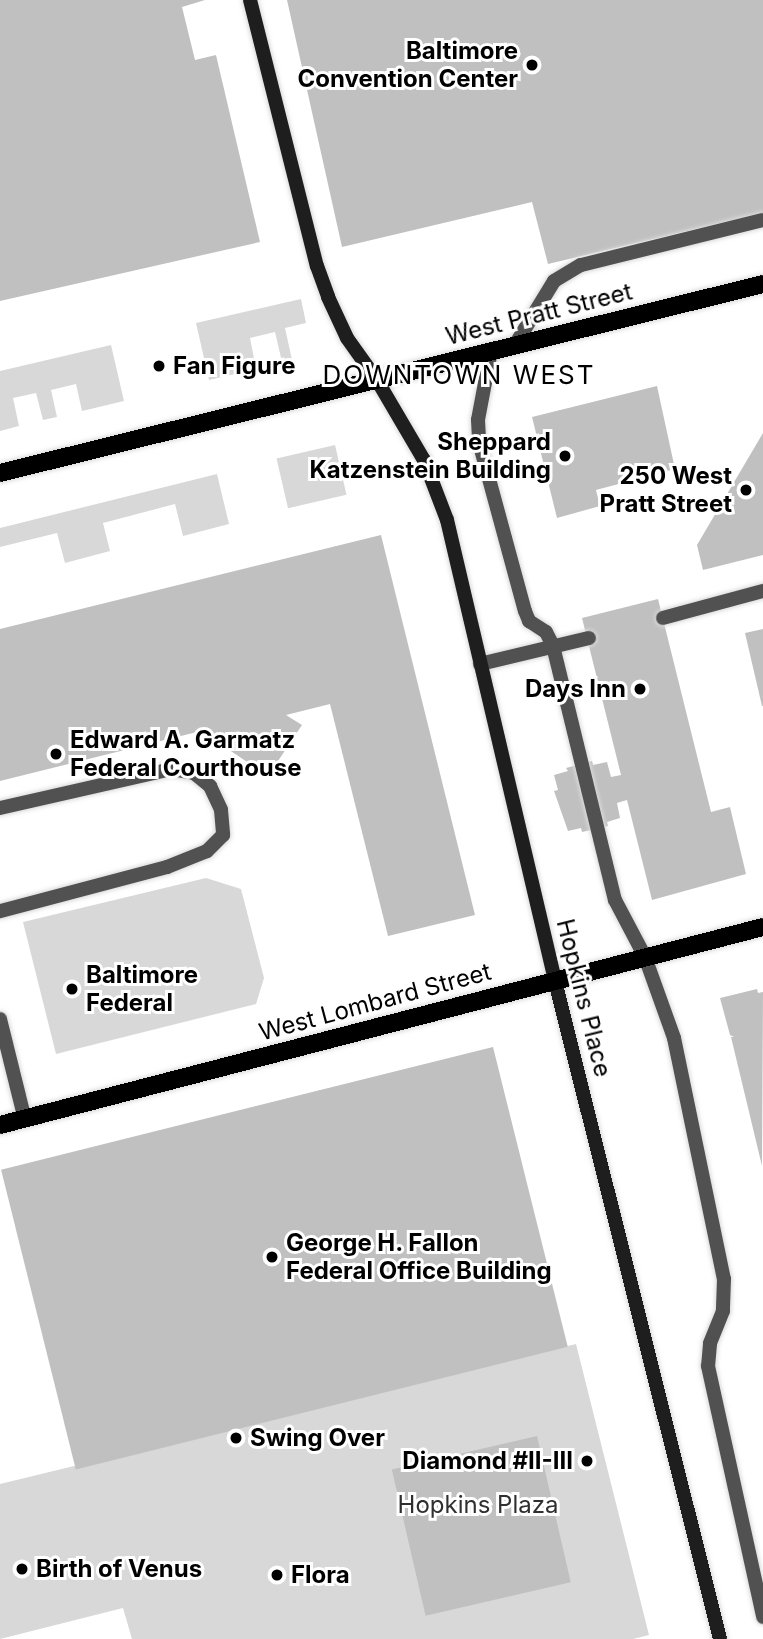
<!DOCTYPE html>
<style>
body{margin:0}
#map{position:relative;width:763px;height:1639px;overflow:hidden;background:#fff;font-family:Inter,sans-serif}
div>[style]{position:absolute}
.green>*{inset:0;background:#d8d8d8;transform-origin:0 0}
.building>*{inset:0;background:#c0c0c0;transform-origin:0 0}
.roads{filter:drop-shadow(0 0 2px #dbdbdb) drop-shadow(0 0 2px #dbdbdb)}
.service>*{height:14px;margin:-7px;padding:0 7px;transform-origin:7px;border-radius:7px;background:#515151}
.minor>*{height:14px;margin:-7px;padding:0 7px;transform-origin:7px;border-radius:7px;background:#515151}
.secondary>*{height:14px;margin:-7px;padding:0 7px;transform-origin:7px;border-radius:7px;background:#1e1e1e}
.primary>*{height:18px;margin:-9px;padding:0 9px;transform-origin:9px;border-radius:9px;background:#000}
.dots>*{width:19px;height:19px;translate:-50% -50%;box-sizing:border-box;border:4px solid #fff;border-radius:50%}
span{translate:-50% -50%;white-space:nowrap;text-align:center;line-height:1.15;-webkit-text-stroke:6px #fff;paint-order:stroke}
.poi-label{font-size:24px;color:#000;font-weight:700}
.right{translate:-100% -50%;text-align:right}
.left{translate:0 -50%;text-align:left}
.street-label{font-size:24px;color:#000}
.park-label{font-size:24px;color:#2f2f2f}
.neighbourhood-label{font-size:26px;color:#000;letter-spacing:2px}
</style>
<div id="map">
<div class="green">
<i style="clip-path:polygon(301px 299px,306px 323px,285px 328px,292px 360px,282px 362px,275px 332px,250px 338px,256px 369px,209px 380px,196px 323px)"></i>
<i style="clip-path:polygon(111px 345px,124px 401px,82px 411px,76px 384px,51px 390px,57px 417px,43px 420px,36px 393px,13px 398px,19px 426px,0 431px,0 371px)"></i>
<i style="left:335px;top:445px;width:51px;height:60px;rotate:77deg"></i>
<i style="clip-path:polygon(217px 474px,229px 524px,183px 536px,175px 504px,103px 523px,110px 551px,65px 563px,57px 533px,0 547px,0 528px)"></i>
<i style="clip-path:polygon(206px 878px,241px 889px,264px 978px,256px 1004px,56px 1054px,23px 922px)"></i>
<i style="clip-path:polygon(576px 1344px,649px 1635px,633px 1639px,132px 1639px,123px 1608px,0 1639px,0 1484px)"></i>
</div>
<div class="building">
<i style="clip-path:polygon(0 0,205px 0,182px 7px,195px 60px,216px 55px,260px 242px,0 301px)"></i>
<i style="clip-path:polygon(287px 0,763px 0,763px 213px,548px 264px,532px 202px,342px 247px)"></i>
<i style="clip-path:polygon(657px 386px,675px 469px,596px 490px,600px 506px,557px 518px,532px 417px)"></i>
<i style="clip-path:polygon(763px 433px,763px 555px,703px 570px,697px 545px)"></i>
<i style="clip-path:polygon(381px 535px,475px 915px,388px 936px,330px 704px,286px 715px,302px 725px,268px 776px,201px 731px,0 781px,0 629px)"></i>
<i style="clip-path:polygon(658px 599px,711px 812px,730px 807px,746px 874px,652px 900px,627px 800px,617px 803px,620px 818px,607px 822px,608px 826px,582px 832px,581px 828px,568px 831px,554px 791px,558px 790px,554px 775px,568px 771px,566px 768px,592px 761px,593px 765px,607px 762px,611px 777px,621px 775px,582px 618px)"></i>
<i style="clip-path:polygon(763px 629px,763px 706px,762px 706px,745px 633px)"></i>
<i style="clip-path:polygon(757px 989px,758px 993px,763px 992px,762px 1166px,731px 1037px,734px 1037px,730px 1035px,720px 998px)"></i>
<i style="left:493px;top:1047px;width:309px;height:507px;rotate:76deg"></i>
<i style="left:537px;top:1436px;width:150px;height:149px;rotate:77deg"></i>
</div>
<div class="roads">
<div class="service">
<i style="left:515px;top:345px;width:75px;rotate:-58.6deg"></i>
<i style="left:554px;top:281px;width:31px;rotate:-31deg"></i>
<i style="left:581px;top:265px;width:187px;rotate:-13.9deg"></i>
<i style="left:491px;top:351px;width:70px;rotate:100.7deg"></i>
<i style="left:478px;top:420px;width:22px;rotate:87deg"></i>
<i style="left:479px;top:442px;width:175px;rotate:74.8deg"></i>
<i style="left:525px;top:611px;width:11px;rotate:68deg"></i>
<i style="left:529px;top:621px;width:20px;rotate:33deg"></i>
<i style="left:546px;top:632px;width:16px;rotate:63deg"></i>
<i style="left:553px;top:646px;width:261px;rotate:76.3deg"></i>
<i style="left:615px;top:900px;width:64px;rotate:62.2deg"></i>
<i style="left:645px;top:957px;width:86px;rotate:70.3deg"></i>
<i style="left:674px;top:1038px;width:246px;rotate:78.3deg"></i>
<i style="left:724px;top:1279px;width:32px;rotate:92deg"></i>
<i style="left:723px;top:1311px;width:35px;rotate:112deg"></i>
<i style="left:710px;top:1344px;width:22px;rotate:95deg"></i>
<i style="left:708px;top:1366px;width:257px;rotate:77.6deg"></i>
<i style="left:663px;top:618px;width:104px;rotate:-15.1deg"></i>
<i style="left:480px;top:664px;width:112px;rotate:-13.4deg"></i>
<i style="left:0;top:808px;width:176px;rotate:-12.8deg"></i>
<i style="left:172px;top:769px;width:22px;rotate:10deg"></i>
<i style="left:194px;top:773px;width:21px;rotate:39deg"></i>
<i style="left:210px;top:786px;width:26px;rotate:65deg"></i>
<i style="left:221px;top:810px;width:25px;rotate:85deg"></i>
<i style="left:223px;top:835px;width:23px;rotate:135deg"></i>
<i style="left:207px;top:851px;width:43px;rotate:158.2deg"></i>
<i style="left:167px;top:867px;width:173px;rotate:165.2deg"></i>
</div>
<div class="minor">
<i style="left:0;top:1019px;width:104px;rotate:76.1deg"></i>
</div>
<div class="secondary">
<i style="left:250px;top:0;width:274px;rotate:75.9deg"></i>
<i style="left:317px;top:266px;width:33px;rotate:70deg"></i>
<i style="left:328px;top:297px;width:45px;rotate:65.1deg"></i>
<i style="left:347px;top:338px;width:52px;rotate:54.5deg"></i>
<i style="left:377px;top:380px;width:93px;rotate:59.6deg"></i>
<i style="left:424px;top:460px;width:64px;rotate:69deg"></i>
<i style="left:447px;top:520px;width:473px;rotate:76.8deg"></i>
<i style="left:555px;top:981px;width:678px;rotate:75.92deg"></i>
</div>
<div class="primary">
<i style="left:0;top:473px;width:786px;rotate:-13.91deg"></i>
<i style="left:0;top:1125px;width:788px;rotate:-14.55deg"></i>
</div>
</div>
<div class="dots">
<i style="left:532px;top:65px;background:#000"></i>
<i style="left:159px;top:366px;background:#000"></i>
<i style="left:565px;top:456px;background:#000"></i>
<i style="left:746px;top:490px;background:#000"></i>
<i style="left:640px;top:689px;background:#000"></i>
<i style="left:56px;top:754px;background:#000"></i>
<i style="left:72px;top:989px;background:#000"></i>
<i style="left:272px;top:1257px;background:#000"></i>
<i style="left:236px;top:1438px;background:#000"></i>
<i style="left:587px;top:1461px;background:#000"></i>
<i style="left:22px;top:1569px;background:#000"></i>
<i style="left:277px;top:1575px;background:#000"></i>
</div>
<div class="poi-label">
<span class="right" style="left:518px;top:65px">Baltimore<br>Convention Center</span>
<span class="left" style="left:173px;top:366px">Fan Figure</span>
<span class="right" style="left:551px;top:456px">Sheppard<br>Katzenstein Building</span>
<span class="right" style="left:732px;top:490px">250 West<br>Pratt Street</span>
<span class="right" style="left:626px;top:689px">Days Inn</span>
<span class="left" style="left:70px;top:754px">Edward A. Garmatz<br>Federal Courthouse</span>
<span class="left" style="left:86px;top:989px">Baltimore<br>Federal</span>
<span class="left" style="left:286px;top:1257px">George H. Fallon<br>Federal Office Building</span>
<span class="left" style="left:250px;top:1438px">Swing Over</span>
<span class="right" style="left:573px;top:1461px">Diamond #II-III</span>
<span class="left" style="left:36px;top:1569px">Birth of Venus</span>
<span class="left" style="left:291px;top:1575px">Flora</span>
</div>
<div class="street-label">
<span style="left:539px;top:314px;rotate:-14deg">West Pratt Street</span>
<span style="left:584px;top:998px;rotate:76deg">Hopkins Place</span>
<span style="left:375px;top:1002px;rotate:-15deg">West Lombard Street</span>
</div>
<div class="park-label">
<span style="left:478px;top:1505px">Hopkins Plaza</span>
</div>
<div class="neighbourhood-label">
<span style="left:459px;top:375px">DOWNTOWN WEST</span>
</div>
</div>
